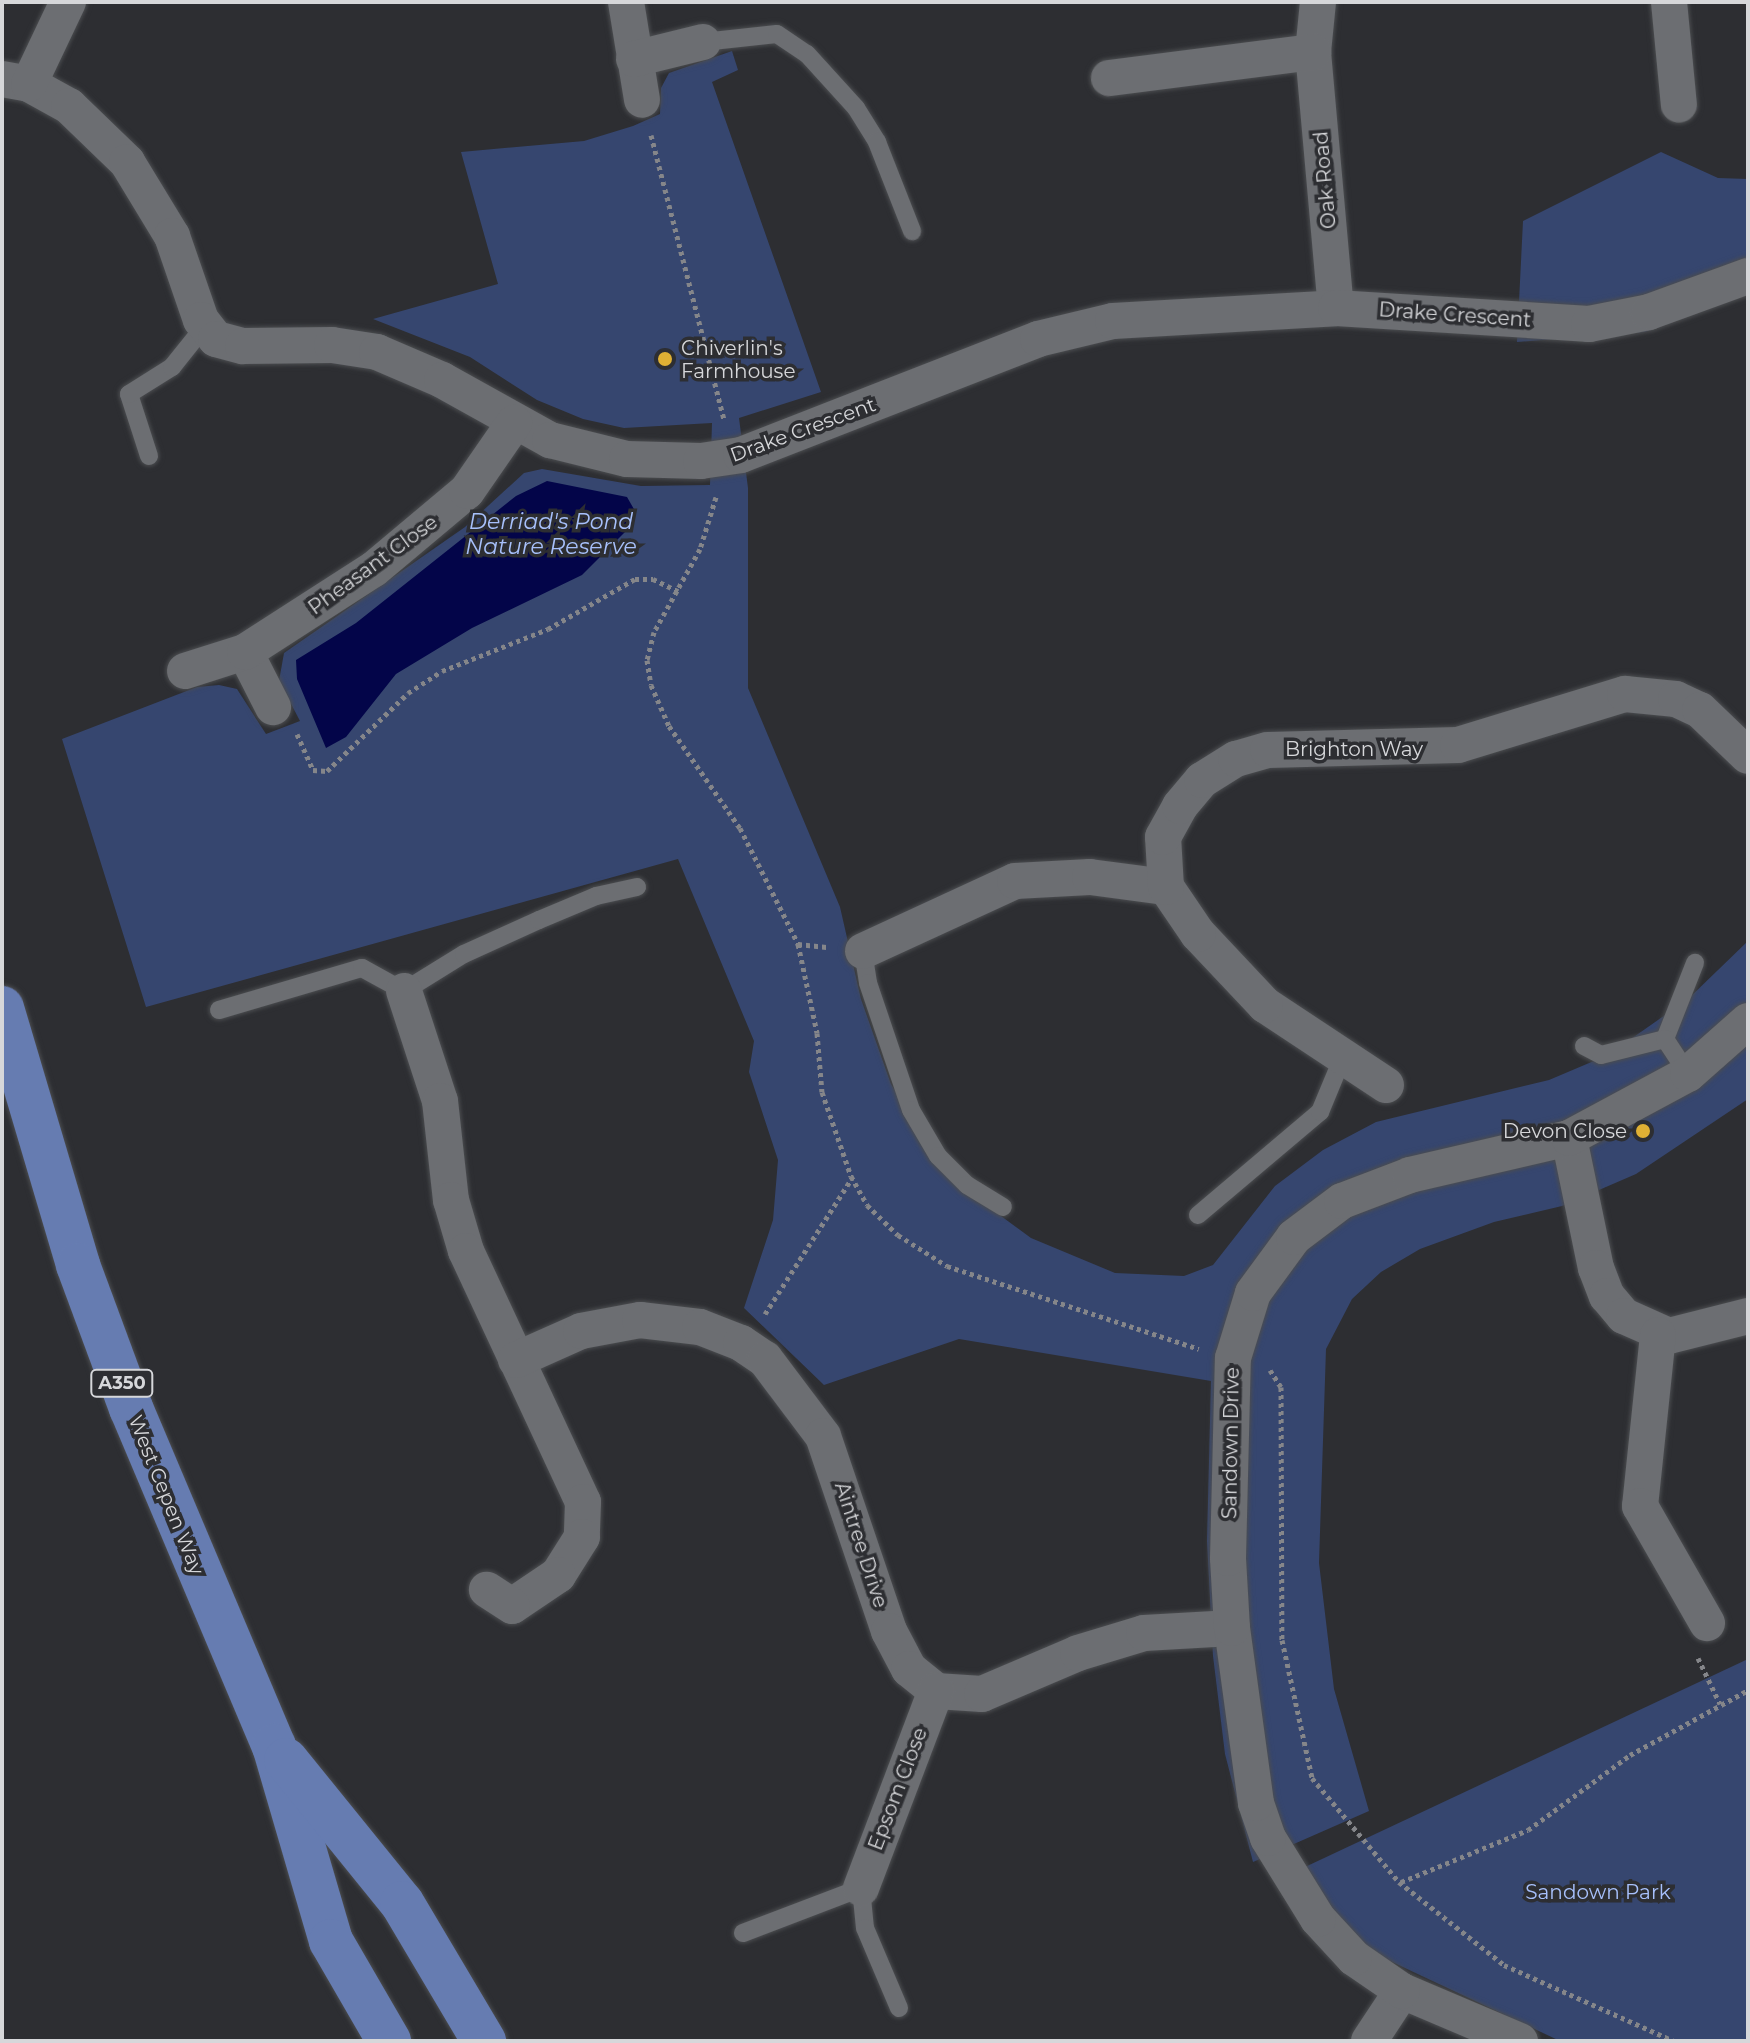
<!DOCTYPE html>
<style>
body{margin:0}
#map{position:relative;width:1750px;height:2043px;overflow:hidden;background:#2d2e32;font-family:Montserrat,sans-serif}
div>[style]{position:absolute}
.green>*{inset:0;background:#36466f}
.water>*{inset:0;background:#030549}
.path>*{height:5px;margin-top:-2.5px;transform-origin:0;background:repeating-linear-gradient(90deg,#85868a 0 4px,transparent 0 8px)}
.roads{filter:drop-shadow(0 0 2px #4b4d50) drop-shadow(0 0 2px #4b4d50)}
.service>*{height:18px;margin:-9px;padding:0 9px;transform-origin:9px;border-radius:9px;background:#6c6e72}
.minor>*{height:36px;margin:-18px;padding:0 18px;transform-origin:18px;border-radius:18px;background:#6c6e72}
.trunk>*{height:44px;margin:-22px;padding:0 22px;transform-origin:22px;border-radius:22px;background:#667cb1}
.dots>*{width:22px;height:22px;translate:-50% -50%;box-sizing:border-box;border:4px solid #2d2e32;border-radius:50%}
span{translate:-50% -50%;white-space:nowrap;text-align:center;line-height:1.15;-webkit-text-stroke:7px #2d2e32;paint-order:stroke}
.shield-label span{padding:2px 6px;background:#2d2e32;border:2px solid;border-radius:6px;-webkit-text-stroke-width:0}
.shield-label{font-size:18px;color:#d6d7da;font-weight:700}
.street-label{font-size:20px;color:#d6d7da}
.poi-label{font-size:20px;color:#d6d7da}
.left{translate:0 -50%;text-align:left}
.right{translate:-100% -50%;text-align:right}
.park-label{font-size:20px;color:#a7c0fc}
.water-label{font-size:22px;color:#a7c0fb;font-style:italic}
.frame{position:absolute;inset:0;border:4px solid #d6d7da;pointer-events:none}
</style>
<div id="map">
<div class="green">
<i style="clip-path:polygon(732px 51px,738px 70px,712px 82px,821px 392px,739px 418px,748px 488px,748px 688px,840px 907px,861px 999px,891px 1084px,930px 1149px,971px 1194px,1031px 1238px,1115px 1273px,1184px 1276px,1213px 1265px,1275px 1186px,1323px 1150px,1376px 1122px,1549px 1080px,1608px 1055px,1688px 999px,1748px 941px,1748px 1099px,1636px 1174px,1562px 1206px,1494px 1222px,1420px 1249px,1381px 1272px,1352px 1299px,1326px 1349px,1319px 1563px,1334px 1689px,1369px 1811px,1253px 1862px,1225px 1754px,1213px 1656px,1207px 1541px,1211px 1381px,959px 1339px,824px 1385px,744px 1308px,773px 1220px,778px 1160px,749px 1072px,754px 1041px,678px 859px,146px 1007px,62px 739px,197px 687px,219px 685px,237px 689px,266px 734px,300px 721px,279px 681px,284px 653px,465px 527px,524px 473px,542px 469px,641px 486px,710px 485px,712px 423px,624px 428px,583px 419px,537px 400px,470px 357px,373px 319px,498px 284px,461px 152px,584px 141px,633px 126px,660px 114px,661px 88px,669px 73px)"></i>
<i style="clip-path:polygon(1661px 152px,1718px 178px,1748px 179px,1748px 293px,1645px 332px,1517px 342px,1523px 221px)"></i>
<i style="clip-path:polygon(1748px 1659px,1748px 2041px,1560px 2041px,1371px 1952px,1323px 1899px,1305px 1867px)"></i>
</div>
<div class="water">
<i style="clip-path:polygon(547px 481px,627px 497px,635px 511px,632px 525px,582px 575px,472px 628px,396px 674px,346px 737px,326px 748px,297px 679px,296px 660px,356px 623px,516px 496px)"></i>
</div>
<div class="path">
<i style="left:651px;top:135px;width:293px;rotate:75.6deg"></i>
<i style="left:716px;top:497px;width:54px;rotate:107.1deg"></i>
<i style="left:700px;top:549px;width:95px;rotate:119deg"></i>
<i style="left:654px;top:632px;width:29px;rotate:104deg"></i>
<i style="left:647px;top:660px;width:25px;rotate:81deg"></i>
<i style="left:651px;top:685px;width:45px;rotate:66.3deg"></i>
<i style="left:669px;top:726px;width:124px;rotate:55.2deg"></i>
<i style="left:740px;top:828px;width:130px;rotate:63.4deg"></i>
<i style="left:798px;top:944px;width:91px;rotate:77.9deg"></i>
<i style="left:817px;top:1033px;width:59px;rotate:85.2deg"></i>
<i style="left:822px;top:1092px;width:89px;rotate:71deg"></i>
<i style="left:851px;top:1176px;width:33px;rotate:61deg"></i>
<i style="left:867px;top:1205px;width:43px;rotate:44.1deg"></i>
<i style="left:898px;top:1235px;width:58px;rotate:32.3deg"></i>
<i style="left:947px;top:1266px;width:265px;rotate:18.2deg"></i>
<i style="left:297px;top:734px;width:39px;rotate:66deg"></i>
<i style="left:313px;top:770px;width:14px;rotate:4deg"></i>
<i style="left:327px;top:771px;width:112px;rotate:-43.9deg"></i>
<i style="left:408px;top:693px;width:40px;rotate:-32.9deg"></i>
<i style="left:442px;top:671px;width:114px;rotate:-21.6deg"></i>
<i style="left:548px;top:629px;width:100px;rotate:-29.9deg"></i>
<i style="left:635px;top:579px;width:18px"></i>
<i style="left:653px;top:579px;width:28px;rotate:26deg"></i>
<i style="left:798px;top:944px;width:31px;rotate:6deg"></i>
<i style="left:765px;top:1314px;width:161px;rotate:-57.4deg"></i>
<i style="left:1270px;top:1370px;width:20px;rotate:57deg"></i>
<i style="left:1281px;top:1387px;width:253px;rotate:89.8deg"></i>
<i style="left:1282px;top:1640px;width:141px;rotate:77.7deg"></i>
<i style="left:1312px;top:1778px;width:136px;rotate:50.1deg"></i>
<i style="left:1399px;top:1882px;width:134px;rotate:38.3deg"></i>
<i style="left:1504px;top:1965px;width:186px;rotate:24.1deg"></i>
<i style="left:1698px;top:1658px;width:51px;rotate:64.4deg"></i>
<i style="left:1401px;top:1882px;width:137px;rotate:-22.3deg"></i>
<i style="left:1528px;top:1830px;width:127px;rotate:-36.3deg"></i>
<i style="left:1630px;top:1755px;width:135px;rotate:-28.8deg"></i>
</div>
<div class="roads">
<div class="service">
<i style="left:703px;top:42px;width:74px;rotate:-6.2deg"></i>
<i style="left:777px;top:34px;width:36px;rotate:34deg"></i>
<i style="left:807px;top:54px;width:73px;rotate:47.8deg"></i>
<i style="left:856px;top:108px;width:40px;rotate:58deg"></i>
<i style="left:877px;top:142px;width:96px;rotate:68.5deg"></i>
<i style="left:149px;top:456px;width:65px;rotate:-107.9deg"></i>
<i style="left:129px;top:394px;width:51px;rotate:-32.1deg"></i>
<i style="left:172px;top:367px;width:51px;rotate:-51.3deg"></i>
<i style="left:863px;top:951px;width:32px;rotate:81deg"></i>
<i style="left:868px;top:983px;width:134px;rotate:71.3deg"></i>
<i style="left:911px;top:1110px;width:53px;rotate:59.6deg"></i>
<i style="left:938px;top:1156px;width:41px;rotate:45deg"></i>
<i style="left:967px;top:1185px;width:42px;rotate:31.4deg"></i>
<i style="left:219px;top:1010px;width:149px;rotate:-16.4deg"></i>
<i style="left:362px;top:968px;width:48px;rotate:28.7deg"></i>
<i style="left:404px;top:991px;width:70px;rotate:-31.7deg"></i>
<i style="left:464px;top:954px;width:82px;rotate:-24.4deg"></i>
<i style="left:539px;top:920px;width:62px;rotate:-22.8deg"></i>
<i style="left:596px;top:896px;width:42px;rotate:-12.4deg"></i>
<i style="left:1665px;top:1039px;width:82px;rotate:-68.5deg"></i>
<i style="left:1584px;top:1046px;width:19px;rotate:28deg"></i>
<i style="left:1601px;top:1055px;width:66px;rotate:-14deg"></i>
<i style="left:1665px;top:1039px;width:42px;rotate:56.7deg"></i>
<i style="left:1198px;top:1215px;width:160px;rotate:-40.2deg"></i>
<i style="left:1320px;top:1112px;width:57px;rotate:-67.5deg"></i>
<i style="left:743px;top:1933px;width:126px;rotate:-20.9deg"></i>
<i style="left:861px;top:1888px;width:40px;rotate:84.3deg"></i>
<i style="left:865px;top:1928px;width:87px;rotate:67deg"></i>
</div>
<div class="minor">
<i style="left:626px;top:2px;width:99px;rotate:80.7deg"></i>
<i style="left:1318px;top:2px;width:50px;rotate:95.7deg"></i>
<i style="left:1313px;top:52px;width:257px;rotate:84.9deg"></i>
<i style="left:1669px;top:2px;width:103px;rotate:84.5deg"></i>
<i style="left:634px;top:59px;width:71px;rotate:-13.8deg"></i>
<i style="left:1109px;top:78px;width:206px;rotate:-7.3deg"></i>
<i style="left:2px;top:79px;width:27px;rotate:10deg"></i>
<i style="left:29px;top:84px;width:46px;rotate:28.8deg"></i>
<i style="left:69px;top:106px;width:81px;rotate:44deg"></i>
<i style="left:127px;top:162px;width:87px;rotate:58.7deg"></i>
<i style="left:172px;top:236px;width:89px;rotate:71deg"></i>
<i style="left:201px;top:320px;width:24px;rotate:52deg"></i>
<i style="left:216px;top:339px;width:28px;rotate:15deg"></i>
<i style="left:243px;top:346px;width:89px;rotate:-0.6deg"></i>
<i style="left:332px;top:345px;width:46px;rotate:8.8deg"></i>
<i style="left:377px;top:352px;width:71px;rotate:23.3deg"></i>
<i style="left:442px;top:380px;width:124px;rotate:29.1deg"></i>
<i style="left:550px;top:440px;width:79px;rotate:13.9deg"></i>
<i style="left:627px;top:459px;width:74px;rotate:1.5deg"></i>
<i style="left:701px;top:461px;width:40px;rotate:-8.5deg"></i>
<i style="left:741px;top:455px;width:319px;rotate:-21.3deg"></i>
<i style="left:1038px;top:339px;width:77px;rotate:-13.5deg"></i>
<i style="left:1113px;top:321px;width:223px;rotate:-3.3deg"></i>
<i style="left:1336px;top:308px;width:254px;rotate:3.6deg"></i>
<i style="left:1589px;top:324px;width:61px;rotate:-11.3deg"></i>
<i style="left:1649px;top:312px;width:105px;rotate:-20deg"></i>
<i style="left:29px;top:84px;width:91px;rotate:-64.6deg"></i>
<i style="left:245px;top:652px;width:62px;rotate:63deg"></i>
<i style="left:185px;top:671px;width:63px;rotate:-17.6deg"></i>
<i style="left:245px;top:652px;width:153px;rotate:-32.8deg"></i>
<i style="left:374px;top:569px;width:121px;rotate:-40deg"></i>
<i style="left:467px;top:491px;width:83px;rotate:-55.3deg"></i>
<i style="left:863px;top:951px;width:167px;rotate:-24.7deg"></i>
<i style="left:1015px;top:881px;width:75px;rotate:-3.1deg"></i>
<i style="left:1090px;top:877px;width:77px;rotate:7.5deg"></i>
<i style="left:404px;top:991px;width:116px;rotate:71.9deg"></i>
<i style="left:440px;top:1101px;width:100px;rotate:83.7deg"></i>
<i style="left:451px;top:1200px;width:53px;rotate:73.6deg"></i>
<i style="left:466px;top:1251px;width:277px;rotate:65deg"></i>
<i style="left:583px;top:1502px;width:35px;rotate:92deg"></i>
<i style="left:582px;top:1537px;width:45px;rotate:122.3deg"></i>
<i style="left:558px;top:1575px;width:55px;rotate:146deg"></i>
<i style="left:512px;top:1606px;width:30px;rotate:-147deg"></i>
<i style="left:1386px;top:1085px;width:145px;rotate:-146.5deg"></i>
<i style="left:1265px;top:1005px;width:98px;rotate:-133.3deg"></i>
<i style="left:1198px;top:934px;width:57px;rotate:-124.2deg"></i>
<i style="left:1166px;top:887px;width:50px;rotate:-93.4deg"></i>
<i style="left:1163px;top:837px;width:35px;rotate:-61deg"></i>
<i style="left:1180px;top:806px;width:34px;rotate:-50deg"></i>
<i style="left:1202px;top:780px;width:40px;rotate:-32deg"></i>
<i style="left:1236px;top:759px;width:33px;rotate:-16deg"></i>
<i style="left:1268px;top:750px;width:190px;rotate:-1.5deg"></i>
<i style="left:1458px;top:745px;width:175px;rotate:-17deg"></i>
<i style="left:1625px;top:694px;width:51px;rotate:5.6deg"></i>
<i style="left:1676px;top:699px;width:26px;rotate:25deg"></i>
<i style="left:1700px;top:710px;width:66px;rotate:43.8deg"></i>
<i style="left:1569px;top:1138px;width:133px;rotate:78.3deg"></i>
<i style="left:1596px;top:1268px;width:30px;rotate:69deg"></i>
<i style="left:1607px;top:1296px;width:26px;rotate:50deg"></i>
<i style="left:1624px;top:1316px;width:49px;rotate:24deg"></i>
<i style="left:1669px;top:1336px;width:81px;rotate:-14.2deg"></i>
<i style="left:1658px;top:1335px;width:172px;rotate:96deg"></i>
<i style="left:1640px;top:1506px;width:135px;rotate:60.2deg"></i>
<i style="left:516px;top:1360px;width:71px;rotate:-24deg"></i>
<i style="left:581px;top:1331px;width:60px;rotate:-10.6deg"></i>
<i style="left:640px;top:1320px;width:60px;rotate:6.7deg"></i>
<i style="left:700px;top:1327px;width:44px;rotate:21.3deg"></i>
<i style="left:741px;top:1343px;width:29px;rotate:34deg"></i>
<i style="left:765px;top:1359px;width:96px;rotate:53deg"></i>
<i style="left:823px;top:1436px;width:206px;rotate:71.3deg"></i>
<i style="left:889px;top:1631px;width:43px;rotate:62.2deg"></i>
<i style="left:909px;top:1669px;width:35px;rotate:39deg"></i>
<i style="left:936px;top:1691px;width:46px;rotate:3.7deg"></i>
<i style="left:982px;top:1694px;width:104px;rotate:-23.1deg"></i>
<i style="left:1078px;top:1653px;width:69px;rotate:-16.9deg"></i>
<i style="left:1144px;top:1633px;width:88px;rotate:-3.3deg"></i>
<i style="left:861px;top:1888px;width:211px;rotate:-69.2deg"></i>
<i style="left:1369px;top:2041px;width:60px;rotate:-56.6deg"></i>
<i style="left:1520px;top:2041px;width:128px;rotate:-157deg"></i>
<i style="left:1402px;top:1991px;width:58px;rotate:-145.5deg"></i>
<i style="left:1354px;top:1958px;width:53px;rotate:-132.7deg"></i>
<i style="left:1318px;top:1919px;width:95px;rotate:-121.7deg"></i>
<i style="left:1268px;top:1838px;width:37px;rotate:-109deg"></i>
<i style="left:1256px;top:1803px;width:177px;rotate:-97.8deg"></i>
<i style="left:1232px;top:1628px;width:70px;rotate:-93.3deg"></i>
<i style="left:1228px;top:1558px;width:200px;rotate:-88.6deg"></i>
<i style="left:1233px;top:1358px;width:68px;rotate:-72.9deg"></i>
<i style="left:1253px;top:1293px;width:69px;rotate:-53.8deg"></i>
<i style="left:1294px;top:1237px;width:60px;rotate:-36.9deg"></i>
<i style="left:1342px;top:1201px;width:73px;rotate:-20.9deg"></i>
<i style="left:1410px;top:1175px;width:163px;rotate:-13.1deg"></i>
<i style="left:1569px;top:1138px;width:135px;rotate:-28.3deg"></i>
<i style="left:1688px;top:1074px;width:80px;rotate:-41.5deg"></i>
</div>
<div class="trunk">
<i style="left:2px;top:1008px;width:268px;rotate:73.5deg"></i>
<i style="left:78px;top:1265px;width:153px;rotate:69.7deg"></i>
<i style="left:131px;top:1408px;width:367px;rotate:67.1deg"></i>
<i style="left:274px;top:1746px;width:203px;rotate:73.7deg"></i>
<i style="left:331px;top:1941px;width:116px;rotate:59.9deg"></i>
<i style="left:286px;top:1760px;width:184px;rotate:51deg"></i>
<i style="left:402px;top:1903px;width:161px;rotate:59.3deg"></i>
</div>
</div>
<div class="dots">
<i style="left:665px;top:359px;background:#dfb034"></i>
<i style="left:1643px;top:1131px;background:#dfb034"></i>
</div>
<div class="shield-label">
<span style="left:122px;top:1383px">A350</span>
</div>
<div class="street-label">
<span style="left:1325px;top:180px;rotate:-95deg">Oak Road</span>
<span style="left:1455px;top:315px;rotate:4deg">Drake Crescent</span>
<span style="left:803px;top:430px;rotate:-20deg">Drake Crescent</span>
<span style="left:373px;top:565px;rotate:-36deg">Pheasant Close</span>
<span style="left:1354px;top:749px">Brighton Way</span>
<span style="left:1231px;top:1443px;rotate:-89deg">Sandown Drive</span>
<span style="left:166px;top:1495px;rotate:68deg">West Cepen Way</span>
<span style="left:861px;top:1545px;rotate:72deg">Aintree Drive</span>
<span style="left:898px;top:1789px;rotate:-69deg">Epsom Close</span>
</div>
<div class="poi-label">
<span class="left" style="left:681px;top:360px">Chiverlin's<br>Farmhouse</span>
<span class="right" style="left:1627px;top:1131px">Devon Close</span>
</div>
<div class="park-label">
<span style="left:1598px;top:1892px">Sandown Park</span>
</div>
<div class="water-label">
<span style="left:551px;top:534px">Derriad's Pond<br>Nature Reserve</span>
</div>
<div class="frame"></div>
</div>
